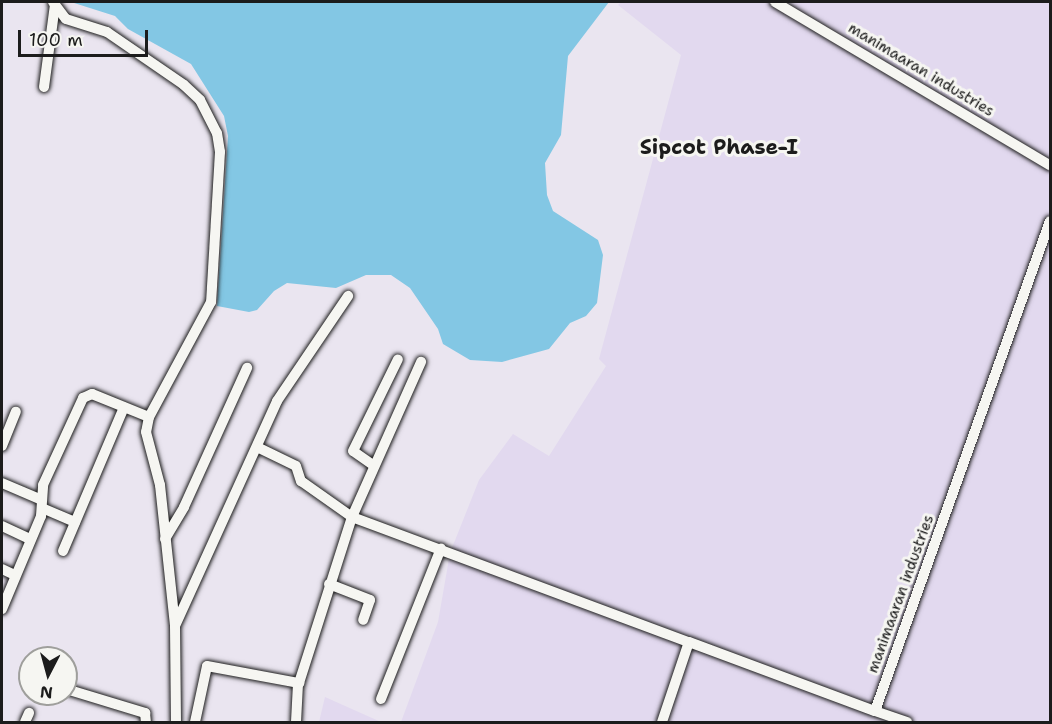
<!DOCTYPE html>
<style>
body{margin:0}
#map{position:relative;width:1052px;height:724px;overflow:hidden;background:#eae5f0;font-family:"Shantell Sans",sans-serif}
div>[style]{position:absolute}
.built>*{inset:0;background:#e2d9ef}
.water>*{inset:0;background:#83c7e4}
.roads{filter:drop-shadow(0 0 2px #1c1c1c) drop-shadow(0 0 2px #1c1c1c)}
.street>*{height:10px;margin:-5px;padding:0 5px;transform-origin:5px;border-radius:5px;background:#f6f6f2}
span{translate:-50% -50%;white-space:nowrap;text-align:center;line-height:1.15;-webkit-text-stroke:6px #f6f6f2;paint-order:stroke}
.street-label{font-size:15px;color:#1c1c1c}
.district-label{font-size:21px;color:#1c1c1c;font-weight:700}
.frame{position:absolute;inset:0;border:3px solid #1c1c1c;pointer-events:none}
.north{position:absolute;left:18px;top:646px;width:60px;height:60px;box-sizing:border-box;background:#f6f6f2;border:2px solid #9f9f9c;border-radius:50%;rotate:186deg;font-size:16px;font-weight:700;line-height:24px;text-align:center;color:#1c1c1c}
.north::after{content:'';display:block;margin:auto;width:21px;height:27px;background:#1c1c1c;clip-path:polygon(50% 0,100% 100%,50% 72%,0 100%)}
.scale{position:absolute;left:18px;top:30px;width:130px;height:27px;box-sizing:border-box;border:3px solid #1c1c1c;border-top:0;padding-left:8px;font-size:18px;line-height:21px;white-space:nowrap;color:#1c1c1c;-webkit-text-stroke:4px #f6f6f2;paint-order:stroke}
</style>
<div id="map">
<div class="built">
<i style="clip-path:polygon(621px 2px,1050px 2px,1050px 722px,401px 722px,438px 622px,450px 553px,479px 480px,513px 434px,549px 456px,606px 366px,599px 359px,681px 55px,618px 5px)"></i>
<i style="clip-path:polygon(325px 697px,381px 722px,319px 722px)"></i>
</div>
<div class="water">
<i style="clip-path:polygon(71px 2px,609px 2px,568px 56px,561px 135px,545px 163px,547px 195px,553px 211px,598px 240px,603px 255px,597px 303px,586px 316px,570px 323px,549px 349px,502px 362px,470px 360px,443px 344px,438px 329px,410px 288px,391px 275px,366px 275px,336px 288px,287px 283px,274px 291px,257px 310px,249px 312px,217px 306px,228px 136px,224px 116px,191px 64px,128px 29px,115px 16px)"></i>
</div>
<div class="roads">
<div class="street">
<i style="left:53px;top:2px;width:21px;rotate:53deg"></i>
<i style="left:66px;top:19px;width:43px;rotate:17.6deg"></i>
<i style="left:107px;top:32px;width:93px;rotate:34.5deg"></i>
<i style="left:184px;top:85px;width:22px;rotate:43deg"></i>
<i style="left:200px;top:100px;width:37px;rotate:63deg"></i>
<i style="left:217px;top:133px;width:19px;rotate:81deg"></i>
<i style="left:220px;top:152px;width:150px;rotate:93.4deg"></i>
<i style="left:211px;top:302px;width:131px;rotate:118.3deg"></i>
<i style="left:149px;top:417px;width:15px;rotate:101deg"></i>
<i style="left:146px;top:432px;width:55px;rotate:75.2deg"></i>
<i style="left:160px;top:485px;width:142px;rotate:83.9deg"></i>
<i style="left:175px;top:626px;width:96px;rotate:89.4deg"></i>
<i style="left:775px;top:2px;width:320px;rotate:30.7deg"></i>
<i style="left:44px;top:87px;width:83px;rotate:-82.4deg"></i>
<i style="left:2px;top:446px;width:37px;rotate:-68deg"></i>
<i style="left:257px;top:447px;width:43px;rotate:26deg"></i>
<i style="left:296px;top:466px;width:16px;rotate:72deg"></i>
<i style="left:301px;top:481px;width:62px;rotate:35.2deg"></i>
<i style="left:352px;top:517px;width:170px;rotate:-66deg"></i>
<i style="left:373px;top:465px;width:24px;rotate:-145deg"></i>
<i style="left:353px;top:451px;width:102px;rotate:-63.9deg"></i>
<i style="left:2px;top:483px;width:43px;rotate:23deg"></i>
<i style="left:42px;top:508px;width:36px;rotate:23deg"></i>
<i style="left:2px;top:526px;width:31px;rotate:25deg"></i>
<i style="left:165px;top:539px;width:37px;rotate:-59deg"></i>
<i style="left:184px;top:507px;width:153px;rotate:-65.6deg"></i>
<i style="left:63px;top:551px;width:156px;rotate:-67deg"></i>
<i style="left:2px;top:569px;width:14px;rotate:25deg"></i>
<i style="left:329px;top:584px;width:44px;rotate:21.3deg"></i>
<i style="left:370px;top:600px;width:21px;rotate:109deg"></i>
<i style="left:2px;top:609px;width:101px;rotate:-67.2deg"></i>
<i style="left:41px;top:516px;width:31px;rotate:-86deg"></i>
<i style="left:43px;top:485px;width:96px;rotate:-65.3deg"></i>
<i style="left:83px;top:398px;width:10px;rotate:-24deg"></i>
<i style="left:92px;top:394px;width:61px;rotate:22deg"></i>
<i style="left:175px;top:626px;width:247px;rotate:-65.6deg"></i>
<i style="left:277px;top:401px;width:127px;rotate:-55.9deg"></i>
<i style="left:66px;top:689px;width:83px;rotate:16.9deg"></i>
<i style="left:145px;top:713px;width:9px;rotate:84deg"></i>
<i style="left:381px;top:699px;width:162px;rotate:-68.3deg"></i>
<i style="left:875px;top:711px;width:34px;rotate:19deg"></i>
<i style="left:25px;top:722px;width:10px;rotate:-66deg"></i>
<i style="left:195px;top:722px;width:57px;rotate:-77.9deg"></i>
<i style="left:207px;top:666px;width:94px;rotate:10.5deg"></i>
<i style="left:299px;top:683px;width:174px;rotate:-72.3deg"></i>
<i style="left:352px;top:517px;width:359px;rotate:20.4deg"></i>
<i style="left:296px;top:722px;width:37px;rotate:-87deg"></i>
<i style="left:662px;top:722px;width:84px;rotate:-71.4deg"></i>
<i style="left:689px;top:642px;width:198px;rotate:20.4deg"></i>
<i style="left:875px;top:711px;width:520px;rotate:-70.35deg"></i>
</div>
</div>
<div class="street-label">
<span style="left:921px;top:70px;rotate:31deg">manimaaran industries</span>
<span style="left:901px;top:594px;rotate:-70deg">manimaaran industries</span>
</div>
<div class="district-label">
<span style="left:719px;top:147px">Sipcot Phase-I</span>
</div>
<div class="frame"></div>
<div class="north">N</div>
<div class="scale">100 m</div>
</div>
